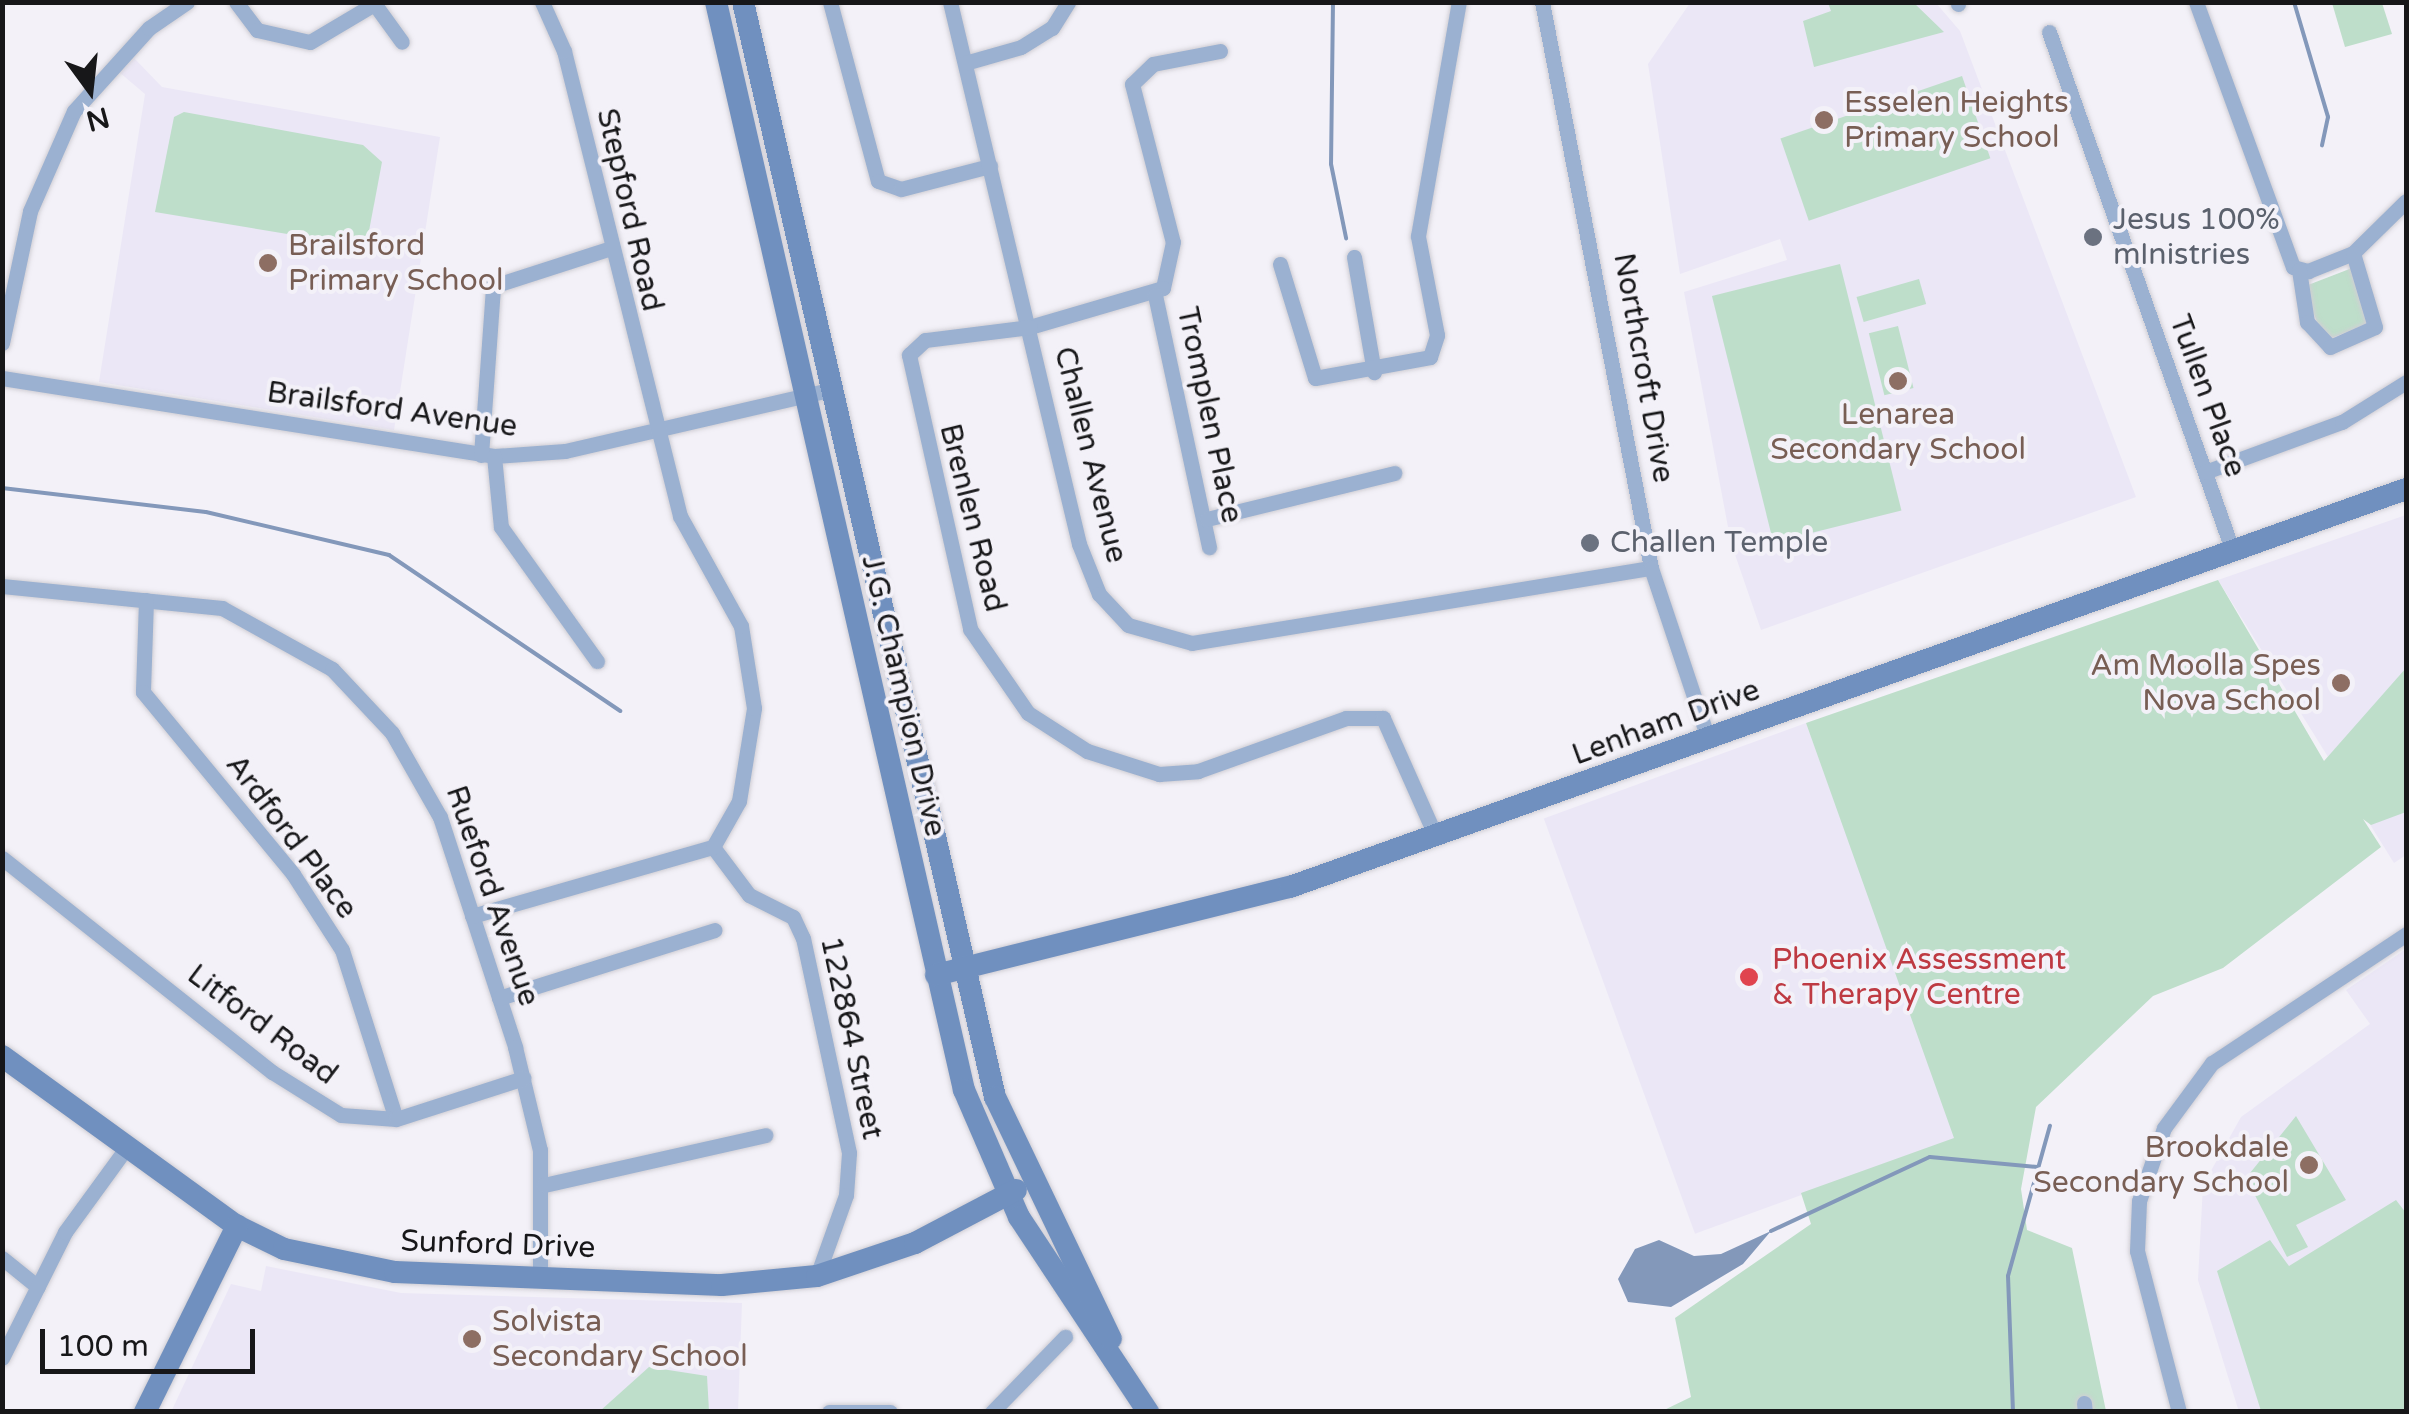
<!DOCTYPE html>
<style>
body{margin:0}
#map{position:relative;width:2409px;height:1414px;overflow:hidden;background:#f3f1f8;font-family:"Varela Round",sans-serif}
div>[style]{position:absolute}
.built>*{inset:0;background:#ebe7f6;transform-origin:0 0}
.green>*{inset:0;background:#bedeca;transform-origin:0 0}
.water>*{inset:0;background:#8398ba}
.stream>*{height:4px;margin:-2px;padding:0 2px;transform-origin:2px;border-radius:2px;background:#8398ba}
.roads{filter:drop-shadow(0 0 2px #d0ced4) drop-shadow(0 0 2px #d0ced4)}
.street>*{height:15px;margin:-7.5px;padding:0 7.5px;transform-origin:7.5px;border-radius:7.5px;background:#9bb1d1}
.secondary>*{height:22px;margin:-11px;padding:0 11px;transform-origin:11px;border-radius:11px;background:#7090bf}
.dots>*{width:28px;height:28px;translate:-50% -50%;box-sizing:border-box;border:5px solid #f3f1f8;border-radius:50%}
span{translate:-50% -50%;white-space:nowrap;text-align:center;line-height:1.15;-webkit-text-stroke:8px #f3f1f8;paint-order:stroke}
.education-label{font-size:30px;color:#785e54}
.left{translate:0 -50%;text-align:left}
.right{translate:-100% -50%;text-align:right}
.street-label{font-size:30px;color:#171719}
.worship-label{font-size:30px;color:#5b616d}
.health-label{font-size:30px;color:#be3a42}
.frame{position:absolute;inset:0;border:5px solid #171719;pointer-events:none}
.north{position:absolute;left:40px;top:40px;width:100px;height:100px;-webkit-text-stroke:8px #f3f1f8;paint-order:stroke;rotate:165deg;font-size:28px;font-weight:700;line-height:40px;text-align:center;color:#171719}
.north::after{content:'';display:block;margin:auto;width:35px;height:45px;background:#171719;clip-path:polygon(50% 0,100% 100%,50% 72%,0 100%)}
.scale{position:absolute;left:40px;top:1329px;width:215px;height:45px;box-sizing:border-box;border:5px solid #171719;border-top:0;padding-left:12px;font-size:30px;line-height:35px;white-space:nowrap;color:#171719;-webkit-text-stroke:8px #f3f1f8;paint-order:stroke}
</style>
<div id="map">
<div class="built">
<i style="clip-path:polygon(1690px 3px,1936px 3px,1960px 31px,2136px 497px,1761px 630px,1731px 543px,1684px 292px,1787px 260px,1780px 239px,1680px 274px,1648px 64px)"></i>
<i style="clip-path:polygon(134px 58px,162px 87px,440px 137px,394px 430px,99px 382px,145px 94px,119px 72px)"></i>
<i style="clip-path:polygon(2406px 515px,2406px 855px,2394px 863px,2218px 580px)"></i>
<i style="left:1806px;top:723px;width:442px;height:279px;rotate:70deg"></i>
<i style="clip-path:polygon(2406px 949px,2406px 1411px,2239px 1412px,2198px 1280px,2203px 1185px,2241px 1117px,2370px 1024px,2346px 990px)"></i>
<i style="clip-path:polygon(266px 1266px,401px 1293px,742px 1303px,738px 1411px,171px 1412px,231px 1284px,261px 1291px)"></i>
</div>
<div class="green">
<i style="clip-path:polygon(1828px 3px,1914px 3px,1944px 32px,1814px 67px,1803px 21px,1831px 11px)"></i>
<i style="clip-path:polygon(2332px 3px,2382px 3px,2392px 34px,2345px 47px)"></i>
<i style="left:1962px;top:76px;width:87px;height:192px;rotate:71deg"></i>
<i style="clip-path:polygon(184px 112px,363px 145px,382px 162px,366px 247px,155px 212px,174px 117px)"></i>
<i style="left:1840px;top:264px;width:254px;height:132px;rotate:76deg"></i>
<i style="left:2352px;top:268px;width:58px;height:52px;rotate:69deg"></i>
<i style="left:1919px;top:279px;width:26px;height:65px;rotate:74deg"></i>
<i style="left:1898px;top:326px;width:64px;height:30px;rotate:76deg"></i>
<i style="clip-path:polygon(2218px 580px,2324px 761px,2406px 668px,2406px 812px,2371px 825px,2363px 819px,2381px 847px,2223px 968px,2153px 996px,2036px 1107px,2021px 1189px,2027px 1230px,2072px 1248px,2106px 1411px,1660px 1412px,1691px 1397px,1675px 1318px,1811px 1224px,1801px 1193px,1954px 1138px,1806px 723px)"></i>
<i style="clip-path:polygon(2296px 1116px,2346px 1200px,2296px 1225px,2308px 1247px,2287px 1257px,2246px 1178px)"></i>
<i style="clip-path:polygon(2396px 1200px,2406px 1213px,2406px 1411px,2261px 1411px,2217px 1271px,2270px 1240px,2289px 1266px)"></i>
<i style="clip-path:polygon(649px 1367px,707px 1376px,709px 1411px,600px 1411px)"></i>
</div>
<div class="water">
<i style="clip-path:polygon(1771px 1231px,1743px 1264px,1671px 1307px,1628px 1302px,1618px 1279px,1635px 1249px,1659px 1240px,1694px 1256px,1721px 1254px)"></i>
</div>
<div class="stream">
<i style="left:1333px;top:2px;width:162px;rotate:90.7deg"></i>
<i style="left:1331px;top:164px;width:76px;rotate:78.5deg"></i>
<i style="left:2294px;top:2px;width:120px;rotate:73.5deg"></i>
<i style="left:2328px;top:117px;width:29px;rotate:102deg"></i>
<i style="left:2px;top:488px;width:205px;rotate:6.7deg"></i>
<i style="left:206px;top:512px;width:188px;rotate:13.2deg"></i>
<i style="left:389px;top:555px;width:279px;rotate:34deg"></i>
<i style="left:1771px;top:1231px;width:175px;rotate:-25deg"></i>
<i style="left:1930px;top:1157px;width:108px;rotate:5.3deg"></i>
<i style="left:2013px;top:1412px;width:136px;rotate:-92.1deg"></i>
<i style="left:2008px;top:1276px;width:156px;rotate:-74.4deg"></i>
</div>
<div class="roads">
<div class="street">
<i style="left:236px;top:2px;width:35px;rotate:53deg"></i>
<i style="left:257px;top:30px;width:54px;rotate:12.8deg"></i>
<i style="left:310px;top:42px;width:74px;rotate:-30.7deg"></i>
<i style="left:373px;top:2px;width:49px;rotate:54.1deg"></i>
<i style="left:830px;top:2px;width:185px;rotate:75deg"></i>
<i style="left:878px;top:181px;width:24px;rotate:19deg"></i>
<i style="left:901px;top:189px;width:92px;rotate:-14.5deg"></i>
<i style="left:950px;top:2px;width:557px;rotate:76.61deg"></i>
<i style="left:1079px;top:544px;width:54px;rotate:68.2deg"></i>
<i style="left:1099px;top:594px;width:42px;rotate:46.9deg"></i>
<i style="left:1128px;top:625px;width:66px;rotate:15.7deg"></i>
<i style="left:1192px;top:643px;width:465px;rotate:-9.3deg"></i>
<i style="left:1542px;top:2px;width:576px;rotate:79.1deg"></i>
<i style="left:1651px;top:568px;width:179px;rotate:71.5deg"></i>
<i style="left:1958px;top:2px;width:2px;rotate:90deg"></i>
<i style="left:2196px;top:2px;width:282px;rotate:69.9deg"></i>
<i style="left:2293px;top:267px;width:16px;rotate:15deg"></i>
<i style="left:2308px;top:271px;width:48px;rotate:-21.8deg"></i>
<i style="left:2353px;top:253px;width:74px;rotate:-44.5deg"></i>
<i style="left:2049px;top:32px;width:552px;rotate:70.51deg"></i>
<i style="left:1220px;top:51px;width:68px;rotate:169deg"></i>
<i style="left:1153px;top:64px;width:29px;rotate:136deg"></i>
<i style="left:1132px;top:84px;width:163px;rotate:75.5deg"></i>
<i style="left:1173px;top:242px;width:47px;rotate:102.3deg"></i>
<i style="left:1163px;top:288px;width:139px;rotate:163.7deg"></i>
<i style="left:1030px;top:327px;width:106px;rotate:172.9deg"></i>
<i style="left:925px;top:340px;width:22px;rotate:137deg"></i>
<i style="left:909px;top:355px;width:281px;rotate:77.4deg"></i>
<i style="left:970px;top:629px;width:102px;rotate:55.4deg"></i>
<i style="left:1028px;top:713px;width:70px;rotate:32.8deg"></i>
<i style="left:1087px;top:751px;width:76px;rotate:17.7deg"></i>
<i style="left:1159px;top:774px;width:39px;rotate:-4deg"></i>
<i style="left:1198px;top:771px;width:157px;rotate:-19.7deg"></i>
<i style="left:1346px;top:718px;width:37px"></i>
<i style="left:1383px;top:718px;width:130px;rotate:66deg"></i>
<i style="left:965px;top:63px;width:58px;rotate:-15.9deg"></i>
<i style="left:1021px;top:47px;width:36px;rotate:-32deg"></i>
<i style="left:1052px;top:28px;width:31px;rotate:-58deg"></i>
<i style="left:1354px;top:257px;width:117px;rotate:80.1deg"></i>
<i style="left:1280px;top:264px;width:119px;rotate:72.9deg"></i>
<i style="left:1315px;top:378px;width:117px;rotate:-10.3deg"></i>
<i style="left:1430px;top:357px;width:23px;rotate:-72deg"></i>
<i style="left:1437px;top:335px;width:101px;rotate:-100.9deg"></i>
<i style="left:1418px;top:236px;width:238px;rotate:-80.1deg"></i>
<i style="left:2299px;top:270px;width:53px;rotate:81.3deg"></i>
<i style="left:2307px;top:322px;width:34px;rotate:47deg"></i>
<i style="left:2330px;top:347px;width:49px;rotate:-24deg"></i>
<i style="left:2375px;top:327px;width:77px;rotate:-106.6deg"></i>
<i style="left:1155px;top:295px;width:258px;rotate:77.9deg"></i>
<i style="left:2px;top:343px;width:135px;rotate:-78deg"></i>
<i style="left:30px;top:211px;width:109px;rotate:-66.3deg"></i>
<i style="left:74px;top:111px;width:112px;rotate:-47.9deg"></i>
<i style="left:149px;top:28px;width:46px;rotate:-34.4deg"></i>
<i style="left:2px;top:378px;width:498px;rotate:9deg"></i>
<i style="left:494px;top:456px;width:71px;rotate:-4deg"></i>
<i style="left:565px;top:451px;width:272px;rotate:-13deg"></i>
<i style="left:481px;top:455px;width:169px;rotate:-85.9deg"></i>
<i style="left:493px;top:286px;width:121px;rotate:-17.8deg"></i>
<i style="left:494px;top:456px;width:71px;rotate:84.4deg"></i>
<i style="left:501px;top:527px;width:165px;rotate:54.4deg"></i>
<i style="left:2205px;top:472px;width:146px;rotate:-20.1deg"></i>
<i style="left:2342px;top:422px;width:75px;rotate:-32deg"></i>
<i style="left:1207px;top:519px;width:193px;rotate:-13.8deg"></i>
<i style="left:2px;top:586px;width:221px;rotate:5.7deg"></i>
<i style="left:222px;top:608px;width:126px;rotate:29deg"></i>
<i style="left:332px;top:669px;width:88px;rotate:46.8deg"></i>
<i style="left:392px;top:733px;width:97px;rotate:60.3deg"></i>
<i style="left:440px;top:817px;width:242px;rotate:71.9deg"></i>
<i style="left:515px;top:1047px;width:106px;rotate:76.4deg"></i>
<i style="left:540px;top:1150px;width:127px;rotate:90deg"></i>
<i style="left:146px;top:600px;width:92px;rotate:91.9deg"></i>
<i style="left:143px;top:692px;width:236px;rotate:50.5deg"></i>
<i style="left:293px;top:874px;width:90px;rotate:57.2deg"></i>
<i style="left:342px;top:950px;width:177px;rotate:72.3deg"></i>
<i style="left:713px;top:847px;width:60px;rotate:53.1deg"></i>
<i style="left:749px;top:895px;width:49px;rotate:26.6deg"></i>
<i style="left:793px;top:917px;width:23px;rotate:65deg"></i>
<i style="left:803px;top:938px;width:220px;rotate:77.9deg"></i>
<i style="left:849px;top:1153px;width:42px;rotate:94.1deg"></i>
<i style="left:846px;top:1195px;width:86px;rotate:109.7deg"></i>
<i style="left:2px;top:858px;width:345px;rotate:38.4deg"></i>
<i style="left:272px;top:1072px;width:81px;rotate:31.9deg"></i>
<i style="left:341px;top:1115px;width:55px;rotate:4.2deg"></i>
<i style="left:396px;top:1119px;width:134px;rotate:-17.8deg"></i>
<i style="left:472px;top:916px;width:251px;rotate:-16deg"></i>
<i style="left:713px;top:847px;width:53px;rotate:-60.5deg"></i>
<i style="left:739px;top:801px;width:94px;rotate:-80.8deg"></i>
<i style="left:754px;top:708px;width:83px;rotate:-99deg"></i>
<i style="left:741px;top:626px;width:126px;rotate:-119deg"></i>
<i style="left:680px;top:516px;width:479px;rotate:-104deg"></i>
<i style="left:564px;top:51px;width:54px;rotate:-114.2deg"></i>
<i style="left:499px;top:998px;width:226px;rotate:-17.5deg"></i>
<i style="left:544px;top:1185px;width:227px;rotate:-12.7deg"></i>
<i style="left:2px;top:1258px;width:46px;rotate:38.9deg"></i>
<i style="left:2px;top:1358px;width:141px;rotate:-63.4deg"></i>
<i style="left:65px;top:1232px;width:100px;rotate:-53.9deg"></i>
<i style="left:2084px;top:1403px;width:9px;rotate:84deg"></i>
<i style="left:829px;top:1412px;width:61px"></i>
<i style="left:992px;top:1412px;width:105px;rotate:-45.8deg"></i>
<i style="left:2179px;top:1412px;width:166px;rotate:-104.6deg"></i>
<i style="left:2137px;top:1251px;width:50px;rotate:-87.7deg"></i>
<i style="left:2139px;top:1201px;width:77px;rotate:-71.1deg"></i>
<i style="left:2164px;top:1128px;width:81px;rotate:-53.6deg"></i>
<i style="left:2212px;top:1063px;width:233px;rotate:-33.6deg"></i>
</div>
<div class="secondary">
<i style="left:716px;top:2px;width:1116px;rotate:77.16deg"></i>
<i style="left:964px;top:1090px;width:138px;rotate:66.6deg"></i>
<i style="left:1019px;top:1217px;width:234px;rotate:56.5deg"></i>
<i style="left:743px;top:2px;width:1124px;rotate:77.04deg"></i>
<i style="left:995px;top:1097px;width:268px;rotate:64.4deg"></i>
<i style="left:936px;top:975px;width:365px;rotate:-14deg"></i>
<i style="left:1290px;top:887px;width:1185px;rotate:-19.63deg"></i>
<i style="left:2px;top:1056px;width:290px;rotate:35.9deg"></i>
<i style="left:237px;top:1226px;width:52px;rotate:26.1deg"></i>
<i style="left:284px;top:1249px;width:113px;rotate:11.7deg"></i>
<i style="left:395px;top:1272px;width:327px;rotate:2.3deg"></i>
<i style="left:722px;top:1285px;width:95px;rotate:-5.4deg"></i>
<i style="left:817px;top:1276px;width:103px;rotate:-18.6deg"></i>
<i style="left:915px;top:1243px;width:114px;rotate:-27.7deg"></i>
<i style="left:145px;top:1412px;width:208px;rotate:-63.7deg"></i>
</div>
</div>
<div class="dots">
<i style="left:1824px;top:120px;background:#8d6e63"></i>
<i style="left:2093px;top:237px;background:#6b7280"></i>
<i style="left:268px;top:263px;background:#8d6e63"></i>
<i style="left:1898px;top:381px;background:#8d6e63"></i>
<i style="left:1590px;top:543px;background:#6b7280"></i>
<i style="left:2341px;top:683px;background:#8d6e63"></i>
<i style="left:1749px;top:977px;background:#e0444e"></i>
<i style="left:2309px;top:1165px;background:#8d6e63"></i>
<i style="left:472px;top:1339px;background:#8d6e63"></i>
</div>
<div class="education-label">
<span class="left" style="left:1844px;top:120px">Esselen Heights<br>Primary School</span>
<span class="left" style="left:288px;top:263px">Brailsford<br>Primary School</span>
<span style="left:1898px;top:432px">Lenarea<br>Secondary School</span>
<span class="right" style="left:2321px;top:683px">Am Moolla Spes<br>Nova School</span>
<span class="right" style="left:2289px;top:1165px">Brookdale<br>Secondary School</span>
<span class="left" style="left:492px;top:1339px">Solvista<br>Secondary School</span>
</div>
<div class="street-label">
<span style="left:629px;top:210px;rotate:77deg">Stepford Road</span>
<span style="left:1643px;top:368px;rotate:80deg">Northcroft Drive</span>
<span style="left:2207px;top:396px;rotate:70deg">Tullen Place</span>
<span style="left:392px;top:410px;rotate:8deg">Brailsford Avenue</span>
<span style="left:1209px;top:415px;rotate:78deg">Tromplen Place</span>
<span style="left:1090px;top:455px;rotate:76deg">Challen Avenue</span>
<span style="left:972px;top:518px;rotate:76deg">Brenlen Road</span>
<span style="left:903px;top:696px;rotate:77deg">J.G. Champion Drive</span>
<span style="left:1666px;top:723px;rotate:-20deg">Lenham Drive</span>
<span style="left:291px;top:837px;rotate:53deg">Ardford Place</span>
<span style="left:492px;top:896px;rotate:71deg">Rueford Avenue</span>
<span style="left:262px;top:1025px;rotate:37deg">Litford Road</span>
<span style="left:851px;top:1038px;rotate:78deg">122864 Street</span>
<span style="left:498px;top:1245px;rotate:2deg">Sunford Drive</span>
</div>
<div class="worship-label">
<span class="left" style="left:2113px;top:237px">Jesus 100%<br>mInistries</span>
<span class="left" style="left:1610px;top:543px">Challen Temple</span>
</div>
<div class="health-label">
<span class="left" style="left:1772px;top:977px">Phoenix Assessment<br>&amp; Therapy Centre</span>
</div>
<div class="frame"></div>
<div class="north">N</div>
<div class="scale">100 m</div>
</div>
